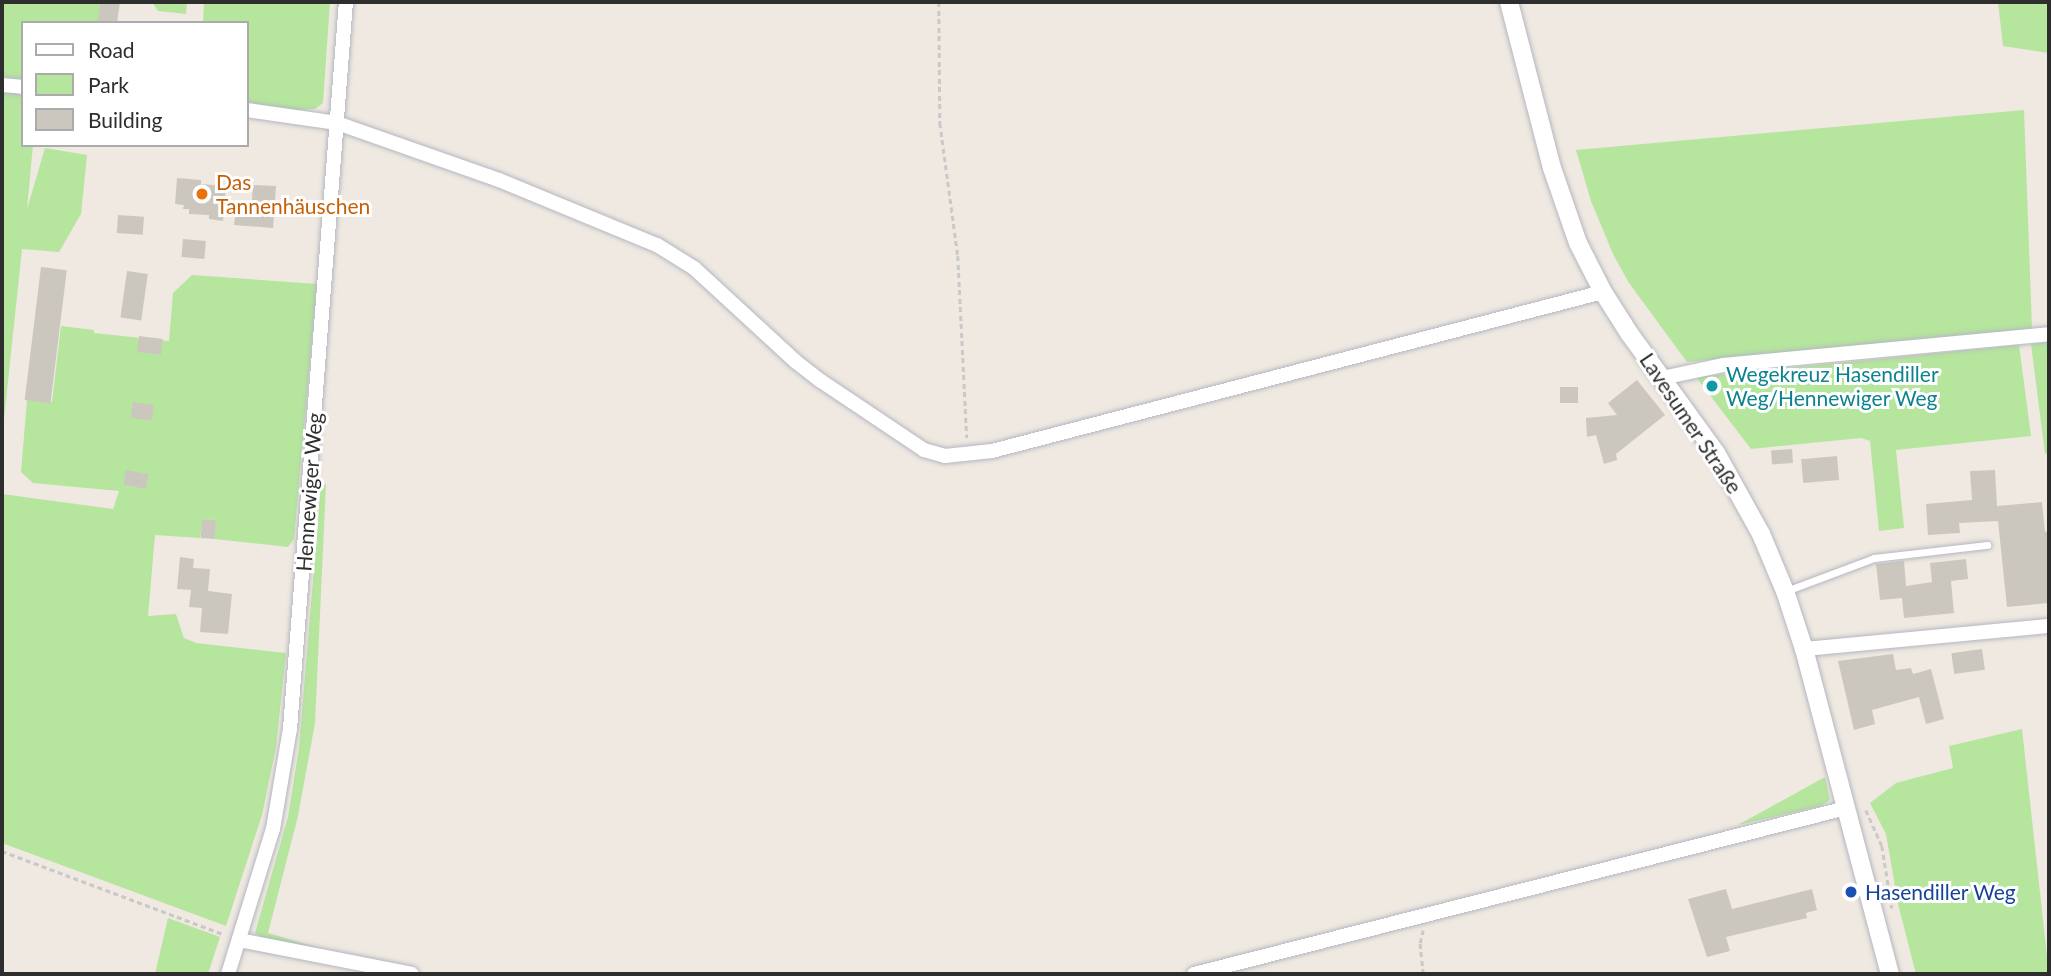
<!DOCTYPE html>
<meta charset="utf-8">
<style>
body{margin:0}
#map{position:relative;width:2051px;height:976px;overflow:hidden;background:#efe9e1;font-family:Lato,sans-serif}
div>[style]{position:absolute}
.green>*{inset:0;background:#b6e59e}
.building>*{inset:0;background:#cbc7bf;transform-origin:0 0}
.path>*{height:2.5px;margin-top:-1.25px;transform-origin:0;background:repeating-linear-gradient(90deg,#c9c9c9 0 5px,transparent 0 8.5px)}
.roads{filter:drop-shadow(0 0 2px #b4b7c1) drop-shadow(0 0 2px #b4b7c1)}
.service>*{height:7px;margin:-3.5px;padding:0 3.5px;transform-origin:3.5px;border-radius:3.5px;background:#fff}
.minor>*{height:14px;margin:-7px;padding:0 7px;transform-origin:7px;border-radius:7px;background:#fff}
.tertiary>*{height:18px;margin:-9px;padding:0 9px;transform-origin:9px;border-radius:9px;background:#fff}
.dots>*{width:19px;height:19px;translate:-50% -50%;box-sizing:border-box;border:4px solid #fff;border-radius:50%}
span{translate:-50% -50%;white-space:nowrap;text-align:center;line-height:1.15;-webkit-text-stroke:6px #fff;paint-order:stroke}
.food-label{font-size:21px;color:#c56008}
.left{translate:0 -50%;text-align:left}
.culture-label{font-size:21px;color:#0d838f}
.street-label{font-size:21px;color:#2e2e2e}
.transit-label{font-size:21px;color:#164399}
.frame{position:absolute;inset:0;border:4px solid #2e2e2e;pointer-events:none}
.legend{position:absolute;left:21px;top:21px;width:228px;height:126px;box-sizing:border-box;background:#fff;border:2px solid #ababab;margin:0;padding:9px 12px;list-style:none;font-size:21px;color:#2e2e2e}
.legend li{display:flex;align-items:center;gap:14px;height:35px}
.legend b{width:35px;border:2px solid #ababab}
</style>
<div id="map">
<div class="green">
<i style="clip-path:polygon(2px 2px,100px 2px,99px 23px,23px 23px,23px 80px,2px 77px)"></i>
<i style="clip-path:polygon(152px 2px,187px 2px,186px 14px,158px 11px)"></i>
<i style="clip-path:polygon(204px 2px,330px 2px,323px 103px,315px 109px,297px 110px,247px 104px,247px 23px,203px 23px)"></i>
<i style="clip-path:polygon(1998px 2px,2049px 2px,2049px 53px,2003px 46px)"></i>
<i style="clip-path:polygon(2px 90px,23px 92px,23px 145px,33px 145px,27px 209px,45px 148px,87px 155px,81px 214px,59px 252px,22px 249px,2px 438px)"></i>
<i style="clip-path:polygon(2024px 110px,2032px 329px,1687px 362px,1629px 283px,1613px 254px,1591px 201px,1576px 150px)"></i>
<i style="clip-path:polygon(192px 275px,317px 284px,294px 539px,288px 547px,214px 539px,216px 520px,203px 519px,200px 538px,155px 535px,148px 616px,176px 614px,184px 638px,196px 643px,286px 653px,276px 747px,262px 815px,226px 926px,2px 843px,2px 494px,113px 509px,119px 491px,33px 483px,21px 472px,27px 400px,52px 402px,61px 326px,94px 330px,94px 333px,169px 341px,173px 293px)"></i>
<i style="clip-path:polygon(2049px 342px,2049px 453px,2045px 454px,2031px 344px)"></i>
<i style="clip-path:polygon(2019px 345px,2031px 436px,1896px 450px,1904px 528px,1879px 531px,1870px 441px,1861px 438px,1751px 449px,1696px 377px)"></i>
<i style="clip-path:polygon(321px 484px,326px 484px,315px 723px,298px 816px,268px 933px,329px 951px,266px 940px,255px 933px,288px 817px,299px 748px)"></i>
<i style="clip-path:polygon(2022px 729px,2049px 974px,1916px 974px,1898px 904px,1886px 834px,1870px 803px,1896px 783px,1953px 768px,1949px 746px)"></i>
<i style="clip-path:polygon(1825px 777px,1830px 800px,1821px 806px,1738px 825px)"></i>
<i style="clip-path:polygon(168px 918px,220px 937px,208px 974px,155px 974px)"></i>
</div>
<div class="building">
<i style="clip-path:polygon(100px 2px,120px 2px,117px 23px,98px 23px)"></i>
<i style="clip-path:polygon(177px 178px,201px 180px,201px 184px,226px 186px,223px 221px,209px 219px,209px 215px,189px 214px,189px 209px,183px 209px,184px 205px,175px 204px)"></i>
<i style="clip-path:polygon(253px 185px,276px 186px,273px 228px,234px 225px,236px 210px,251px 211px)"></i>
<i style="left:118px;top:215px;width:26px;height:18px;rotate:4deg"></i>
<i style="left:183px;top:239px;width:23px;height:18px;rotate:5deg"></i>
<i style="left:41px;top:267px;width:26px;height:134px;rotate:7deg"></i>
<i style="left:127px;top:271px;width:21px;height:47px;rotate:8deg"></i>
<i style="left:139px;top:336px;width:24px;height:16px;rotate:7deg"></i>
<i style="clip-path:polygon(1637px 380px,1665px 415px,1616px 454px,1617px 460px,1604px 464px,1596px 435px,1587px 437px,1586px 418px,1617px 415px,1608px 403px)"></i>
<i style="left:1560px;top:387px;width:18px;height:16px"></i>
<i style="left:133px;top:402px;width:21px;height:16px;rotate:8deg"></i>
<i style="left:1792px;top:449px;width:14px;height:21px;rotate:86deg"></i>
<i style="left:1837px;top:456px;width:24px;height:36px;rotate:85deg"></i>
<i style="left:126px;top:470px;width:23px;height:15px;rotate:10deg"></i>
<i style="clip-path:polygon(1995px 470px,1997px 506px,2042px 502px,2045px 532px,2049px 531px,2049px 603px,2007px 607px,1998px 521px,1959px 523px,1960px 533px,1928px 535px,1926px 504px,1972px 500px,1970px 471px)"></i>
<i style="left:202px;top:519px;width:14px;height:19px;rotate:4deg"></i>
<i style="clip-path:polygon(180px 557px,194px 559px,193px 568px,210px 569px,208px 591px,232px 594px,228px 634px,200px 632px,202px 608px,189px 607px,191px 590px,177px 589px)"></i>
<i style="clip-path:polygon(1966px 559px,1968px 579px,1951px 581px,1954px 613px,1904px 618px,1902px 598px,1880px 600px,1876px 564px,1904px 561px,1906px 586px,1932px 582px,1930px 563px)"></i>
<i style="left:1982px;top:649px;width:21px;height:31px;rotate:82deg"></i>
<i style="clip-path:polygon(1893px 654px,1896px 670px,1911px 668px,1913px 674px,1931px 669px,1944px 719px,1926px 724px,1919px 697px,1872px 710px,1875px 724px,1854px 730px,1838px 661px)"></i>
<i style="clip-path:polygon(1726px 889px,1732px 909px,1812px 889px,1817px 910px,1806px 913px,1807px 918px,1726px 937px,1730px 951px,1707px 957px,1688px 899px)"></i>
</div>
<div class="path">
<i style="left:939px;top:2px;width:121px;rotate:89.5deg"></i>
<i style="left:940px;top:123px;width:134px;rotate:82.3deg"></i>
<i style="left:958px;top:256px;width:182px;rotate:87.2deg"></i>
<i style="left:1866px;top:810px;width:39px;rotate:66deg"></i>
<i style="left:1882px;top:846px;width:63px;rotate:80.8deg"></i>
<i style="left:2px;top:851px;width:236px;rotate:20.6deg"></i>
<i style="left:1423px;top:974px;width:31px;rotate:-96deg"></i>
<i style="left:1420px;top:943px;width:13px;rotate:-77deg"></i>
</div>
<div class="roads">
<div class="service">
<i style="left:1786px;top:591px;width:94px;rotate:-20.6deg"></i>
<i style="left:1874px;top:558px;width:114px;rotate:-6.6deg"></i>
</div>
<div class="minor">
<i style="left:2px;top:85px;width:21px;rotate:5deg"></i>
<i style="left:247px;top:110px;width:91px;rotate:8.2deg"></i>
<i style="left:337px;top:123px;width:172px;rotate:19.4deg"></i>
<i style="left:499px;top:180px;width:171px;rotate:22.4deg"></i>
<i style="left:657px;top:245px;width:44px;rotate:31.9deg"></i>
<i style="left:694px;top:268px;width:137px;rotate:42.6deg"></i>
<i style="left:795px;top:361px;width:33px;rotate:38deg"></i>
<i style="left:821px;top:381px;width:124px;rotate:33.8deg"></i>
<i style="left:924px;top:450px;width:22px;rotate:16deg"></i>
<i style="left:945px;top:456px;width:47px;rotate:-6.1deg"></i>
<i style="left:992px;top:451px;width:631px;rotate:-14.59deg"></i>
<i style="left:1662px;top:378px;width:62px;rotate:-12deg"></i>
<i style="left:1723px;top:365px;width:327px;rotate:-5.4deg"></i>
<i style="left:1804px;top:649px;width:246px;rotate:-5.4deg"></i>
<i style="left:239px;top:940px;width:176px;rotate:11.1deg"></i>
<i style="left:228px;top:974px;width:152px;rotate:-72.8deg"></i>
<i style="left:273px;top:829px;width:101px;rotate:-80.4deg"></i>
<i style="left:290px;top:729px;width:729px;rotate:-85.6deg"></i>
<i style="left:1194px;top:974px;width:673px;rotate:-14.28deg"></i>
</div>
<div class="tertiary">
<i style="left:1509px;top:2px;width:171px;rotate:75.5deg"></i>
<i style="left:1552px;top:168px;width:79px;rotate:70.9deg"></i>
<i style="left:1578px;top:243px;width:55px;rotate:63deg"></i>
<i style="left:1603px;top:292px;width:49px;rotate:57.6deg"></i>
<i style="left:1629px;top:333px;width:148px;rotate:54.1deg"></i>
<i style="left:1716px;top:453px;width:93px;rotate:60.9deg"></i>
<i style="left:1761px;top:534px;width:62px;rotate:67.2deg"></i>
<i style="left:1785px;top:591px;width:61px;rotate:71.9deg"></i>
<i style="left:1804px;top:649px;width:336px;rotate:75.2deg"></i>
</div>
</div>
<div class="dots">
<i style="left:202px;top:194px;background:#e8710a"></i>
<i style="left:1712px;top:386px;background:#0f9aa8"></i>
<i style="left:1851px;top:892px;background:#1a4fb4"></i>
</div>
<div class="food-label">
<span class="left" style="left:216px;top:194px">Das<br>Tannenhäuschen</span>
</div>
<div class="culture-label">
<span class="left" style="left:1726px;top:386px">Wegekreuz Hasendiller<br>Weg/Hennewiger Weg</span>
</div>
<div class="street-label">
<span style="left:1691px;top:423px;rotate:56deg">Lavesumer Straße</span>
<span style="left:309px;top:492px;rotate:-86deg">Hennewiger Weg</span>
</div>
<div class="transit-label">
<span class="left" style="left:1865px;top:892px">Hasendiller Weg</span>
</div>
<div class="frame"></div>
<ul class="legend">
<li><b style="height:9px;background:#fff"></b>Road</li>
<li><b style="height:19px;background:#b6e59e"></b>Park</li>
<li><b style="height:19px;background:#cbc7bf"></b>Building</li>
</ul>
</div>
